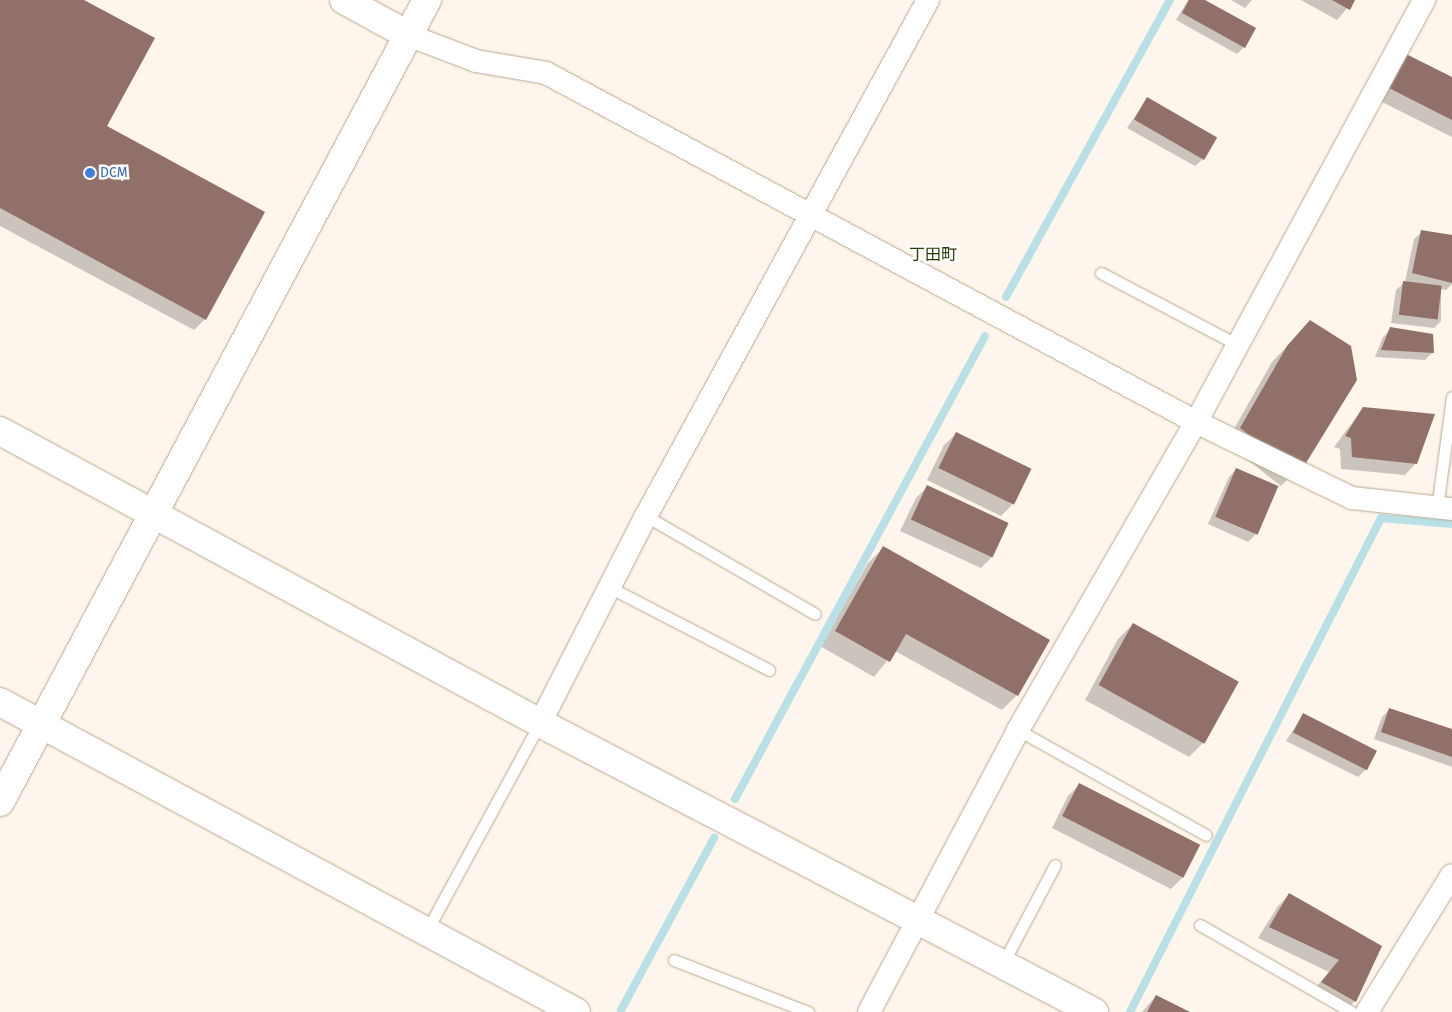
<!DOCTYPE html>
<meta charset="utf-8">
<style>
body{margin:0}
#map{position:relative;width:1452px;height:1012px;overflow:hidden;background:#fef6ec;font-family:"Fira Sans","Noto Sans JP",sans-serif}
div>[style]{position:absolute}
.shadow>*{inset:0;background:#0003}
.stream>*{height:8px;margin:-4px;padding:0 4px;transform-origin:4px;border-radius:4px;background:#b9e0e6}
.building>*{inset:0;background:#907069;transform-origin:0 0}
.roads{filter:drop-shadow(0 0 1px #b9a790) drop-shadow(0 0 1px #b9a790)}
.service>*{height:11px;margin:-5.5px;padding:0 5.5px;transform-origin:5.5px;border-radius:5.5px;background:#fff}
.minor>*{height:22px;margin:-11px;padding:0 11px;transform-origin:11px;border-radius:11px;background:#fff}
.tertiary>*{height:28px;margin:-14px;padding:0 14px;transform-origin:14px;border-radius:14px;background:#fff}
.dots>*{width:14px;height:14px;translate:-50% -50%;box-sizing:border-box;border:2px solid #fff;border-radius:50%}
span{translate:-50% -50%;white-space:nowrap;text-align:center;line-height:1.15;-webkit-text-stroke:5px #fff;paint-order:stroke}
.shop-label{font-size:14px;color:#366cbe}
.left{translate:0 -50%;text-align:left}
.quarter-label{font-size:16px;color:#273a04}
</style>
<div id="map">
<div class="shadow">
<i style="clip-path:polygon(0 0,81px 0,105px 126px,205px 319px,194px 330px,0 226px)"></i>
<i style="clip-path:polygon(1188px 0,1202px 0,1244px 47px,1237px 54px,1176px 20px)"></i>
<i style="clip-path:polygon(1231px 0,1252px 0,1245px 8px)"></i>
<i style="clip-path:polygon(1301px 0,1354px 0,1337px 20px)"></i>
<i style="clip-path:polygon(1389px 64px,1452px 78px,1452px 137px,1372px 97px)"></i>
<i style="clip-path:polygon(1147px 99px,1203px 159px,1195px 166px,1127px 128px)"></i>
<i style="clip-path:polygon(1422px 232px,1452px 236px,1452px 284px,1446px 290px,1441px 289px,1441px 321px,1434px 328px,1391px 323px,1396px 290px,1405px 282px,1414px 239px)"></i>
<i style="clip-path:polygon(1310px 322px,1305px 462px,1281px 486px,1226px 443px,1272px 362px)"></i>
<i style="clip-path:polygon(1391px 329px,1432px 353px,1425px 360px,1375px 357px,1383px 337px)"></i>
<i style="clip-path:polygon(1363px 408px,1416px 463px,1405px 475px,1341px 469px,1340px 449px,1334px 447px)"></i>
<i style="clip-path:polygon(956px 434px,1012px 505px,1001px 516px,927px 480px,944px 445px)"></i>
<i style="clip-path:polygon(1236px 469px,1256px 534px,1248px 542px,1208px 524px,1229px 477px)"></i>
<i style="clip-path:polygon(927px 487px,1007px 524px,992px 557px,981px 568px,900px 531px,916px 498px)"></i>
<i style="clip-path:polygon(883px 548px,1017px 695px,1002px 710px,895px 651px,874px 677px,820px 646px,868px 563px)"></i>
<i style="clip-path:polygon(1133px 624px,1204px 742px,1189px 757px,1085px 700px,1118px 639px)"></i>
<i style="clip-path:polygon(1390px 709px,1452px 731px,1452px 767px,1374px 739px,1382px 717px)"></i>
<i style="clip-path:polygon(1303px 715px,1366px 769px,1358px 777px,1286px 741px)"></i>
<i style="clip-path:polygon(1079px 785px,1183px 877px,1171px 889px,1052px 828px,1068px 796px)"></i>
<i style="clip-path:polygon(1289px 895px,1381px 947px,1355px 1001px,1343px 1012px,1310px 994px,1329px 972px,1258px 938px,1278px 906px)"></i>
<i style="clip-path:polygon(1156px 996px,1187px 1012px,1142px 1012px)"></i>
</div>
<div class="stream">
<i style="left:1006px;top:297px;width:339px;rotate:-61.1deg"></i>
<i style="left:735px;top:799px;width:526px;rotate:-61.63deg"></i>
<i style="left:621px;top:1010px;width:196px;rotate:-61.6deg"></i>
<i style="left:1130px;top:1012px;width:554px;rotate:-63.07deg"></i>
<i style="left:1381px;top:518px;width:71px;rotate:4.8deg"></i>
</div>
<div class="building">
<i style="clip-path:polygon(0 0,84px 0,155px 38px,107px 126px,265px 212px,206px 320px,0 208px)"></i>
<i style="clip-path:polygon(1189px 0,1205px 0,1256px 28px,1245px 48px,1182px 13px)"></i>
<i style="clip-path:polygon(1332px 0,1355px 0,1350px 10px)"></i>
<i style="clip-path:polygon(1400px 51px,1452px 77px,1452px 120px,1383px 85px)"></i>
<i style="left:1147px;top:97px;width:81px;height:26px;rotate:30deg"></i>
<i style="clip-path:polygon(1421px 230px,1452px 235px,1452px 283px,1412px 273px)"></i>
<i style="left:1403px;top:281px;width:39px;height:34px;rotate:7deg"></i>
<i style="clip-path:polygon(1310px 320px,1351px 346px,1357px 380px,1306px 463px,1297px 472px,1240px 428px,1287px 346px)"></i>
<i style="clip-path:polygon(1390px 327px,1433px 334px,1434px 353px,1381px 350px)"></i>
<i style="clip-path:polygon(1363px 407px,1435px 414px,1417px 464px,1352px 457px,1351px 438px,1345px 436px)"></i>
<i style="left:956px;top:432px;width:84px;height:40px;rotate:26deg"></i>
<i style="left:1236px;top:468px;width:46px;height:53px;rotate:23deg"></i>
<i style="left:927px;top:485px;width:90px;height:38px;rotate:25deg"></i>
<i style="clip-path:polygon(883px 546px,1050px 640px,1018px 696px,906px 634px,890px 662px,835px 631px)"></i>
<i style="left:1133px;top:623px;width:121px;height:71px;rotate:29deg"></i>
<i style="clip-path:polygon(1389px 708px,1452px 729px,1452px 757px,1381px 732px)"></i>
<i style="left:1303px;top:713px;width:83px;height:22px;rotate:27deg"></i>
<i style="left:1079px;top:783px;width:136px;height:37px;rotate:27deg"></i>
<i style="clip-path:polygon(1289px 893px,1382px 946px,1356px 1002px,1321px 982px,1339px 960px,1269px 927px)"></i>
<i style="clip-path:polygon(1156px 995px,1190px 1012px,1147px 1012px)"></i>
</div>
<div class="roads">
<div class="service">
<i style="left:1101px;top:273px;width:155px;rotate:27.7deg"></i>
<i style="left:1437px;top:508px;width:112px;rotate:-82.3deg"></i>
<i style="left:646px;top:516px;width:195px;rotate:30.1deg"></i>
<i style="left:611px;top:588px;width:178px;rotate:27.4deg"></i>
<i style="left:1018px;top:730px;width:215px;rotate:29.2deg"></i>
<i style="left:1200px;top:925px;width:175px;rotate:29.8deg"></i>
<i style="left:426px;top:932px;width:238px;rotate:-61.4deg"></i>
<i style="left:674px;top:960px;width:144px;rotate:21.2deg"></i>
<i style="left:1002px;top:965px;width:113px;rotate:-62.1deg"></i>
</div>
<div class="minor">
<i style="left:408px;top:35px;width:73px;rotate:20.9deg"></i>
<i style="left:476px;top:61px;width:71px;rotate:9.7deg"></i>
<i style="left:546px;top:73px;width:738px;rotate:28.23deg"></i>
<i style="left:1196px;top:422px;width:174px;rotate:26deg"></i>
<i style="left:1352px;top:498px;width:101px;rotate:6.3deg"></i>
<i style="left:540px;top:723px;width:233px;rotate:-62.9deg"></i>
<i style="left:646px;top:516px;width:588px;rotate:-61.34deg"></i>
<i style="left:869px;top:1012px;width:319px;rotate:-62.1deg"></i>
<i style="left:1018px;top:730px;width:356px;rotate:-60deg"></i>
<i style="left:1196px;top:422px;width:480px;rotate:-61.6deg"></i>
<i style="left:1367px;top:1012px;width:161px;rotate:-58.2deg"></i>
</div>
<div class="tertiary">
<i style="left:344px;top:0;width:73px;rotate:28.7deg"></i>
<i style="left:0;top:431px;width:614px;rotate:28.4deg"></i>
<i style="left:540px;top:723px;width:625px;rotate:27.55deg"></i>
<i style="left:0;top:702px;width:654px;rotate:28.29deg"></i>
<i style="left:0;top:802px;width:909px;rotate:-61.97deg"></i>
</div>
</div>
<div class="dots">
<i style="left:90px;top:173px;background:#3f7fe0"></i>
</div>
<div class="shop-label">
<span class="left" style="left:100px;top:173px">DCM</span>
</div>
<div class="quarter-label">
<span style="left:933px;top:255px">丁田町</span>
</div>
</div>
